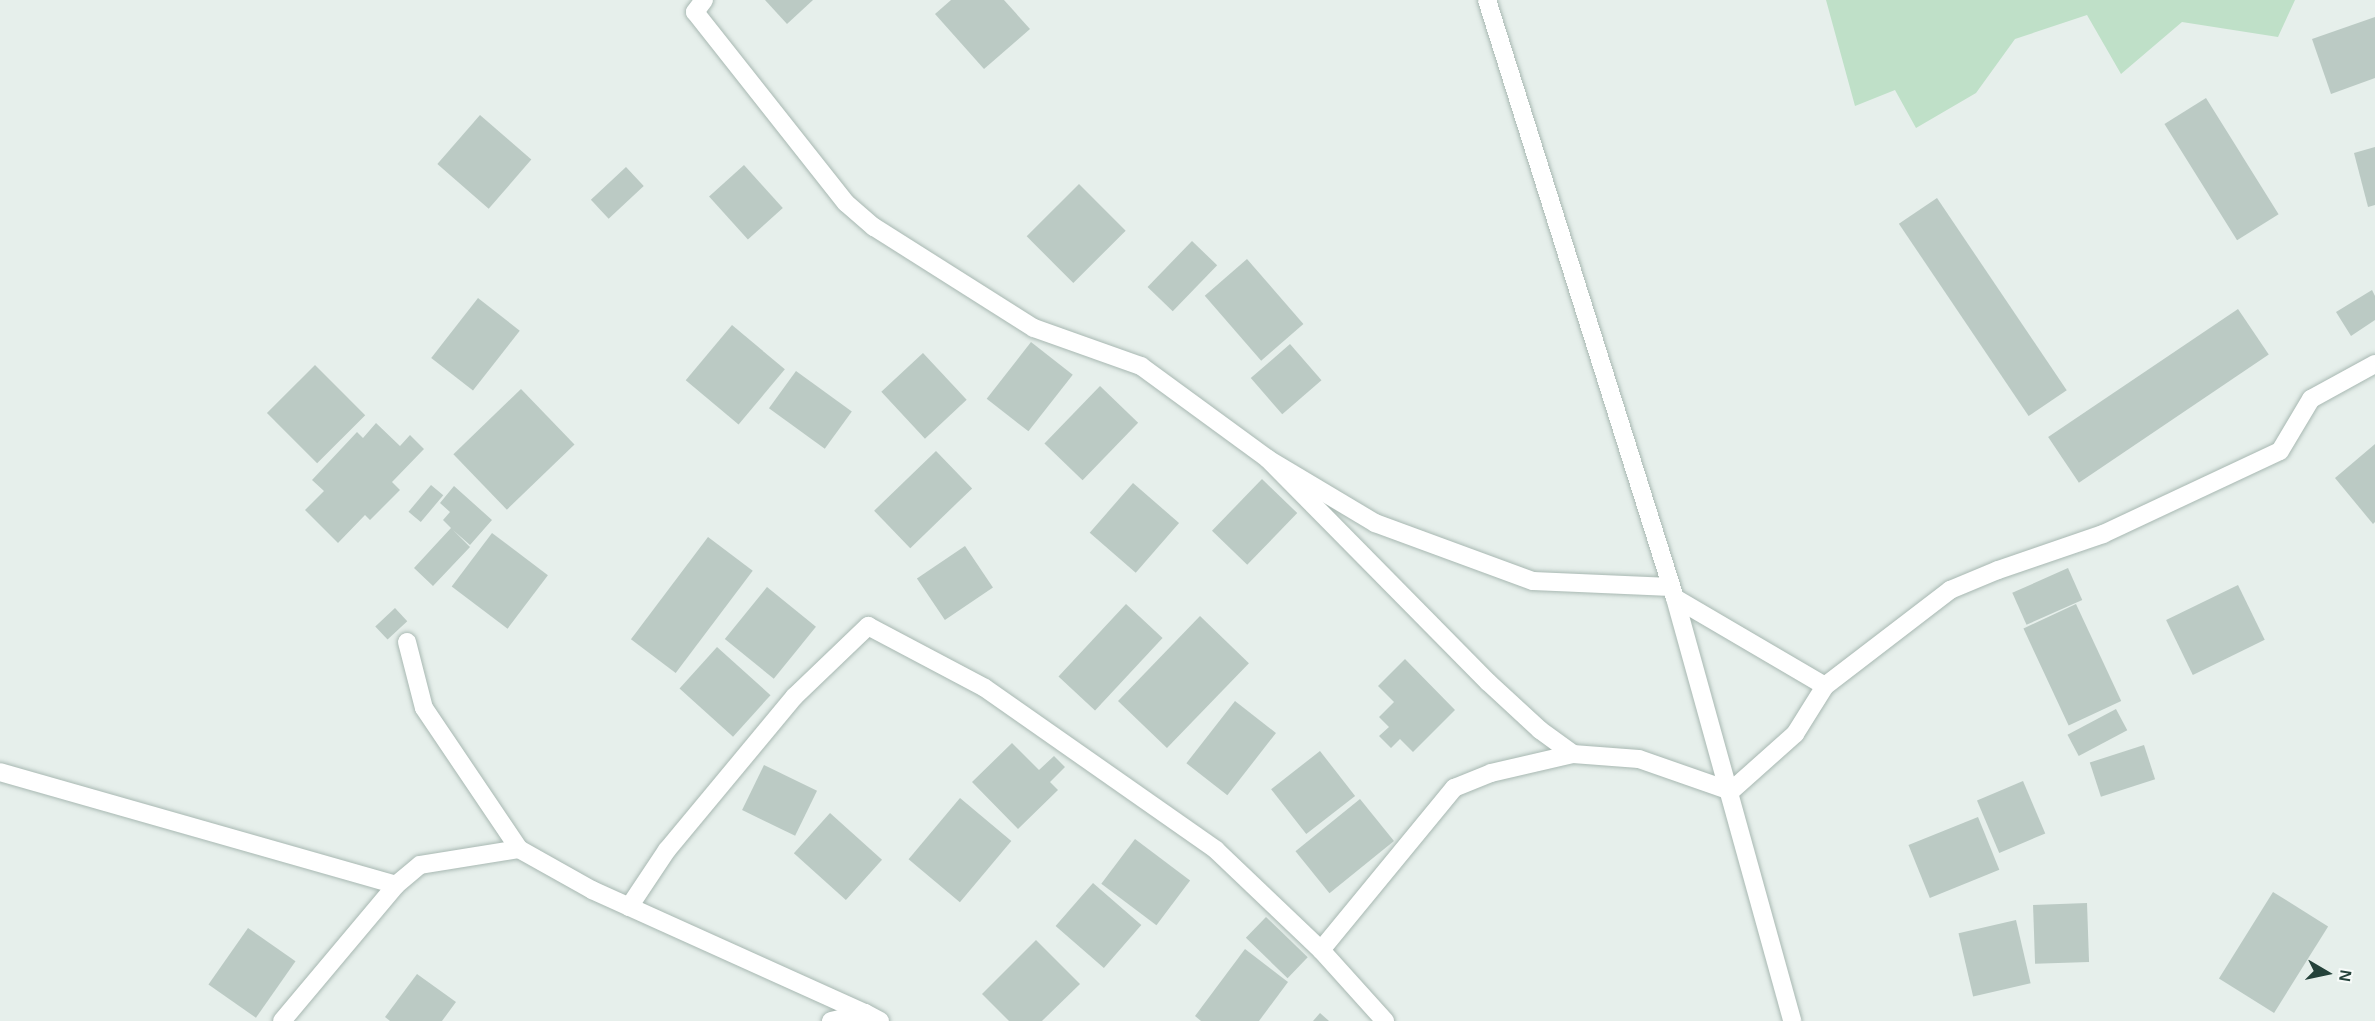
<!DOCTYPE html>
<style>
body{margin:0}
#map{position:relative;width:2375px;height:1021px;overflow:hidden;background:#e6efeb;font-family:Helvetica,sans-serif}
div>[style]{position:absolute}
.green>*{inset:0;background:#bfe0c8}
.building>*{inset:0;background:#bbcac4;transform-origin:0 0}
.roads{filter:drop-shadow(0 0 2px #a8b8b2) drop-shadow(0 0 2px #a8b8b2)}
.street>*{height:18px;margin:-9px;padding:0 9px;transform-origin:9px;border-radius:9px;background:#fff}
span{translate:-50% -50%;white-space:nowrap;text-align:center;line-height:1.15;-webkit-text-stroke:5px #f7fbf9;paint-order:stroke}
.north{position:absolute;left:2297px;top:943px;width:60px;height:60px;-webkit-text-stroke:4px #f7fbf9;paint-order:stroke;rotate:99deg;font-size:16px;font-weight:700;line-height:24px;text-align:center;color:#24423a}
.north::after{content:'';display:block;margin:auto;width:21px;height:27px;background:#24423a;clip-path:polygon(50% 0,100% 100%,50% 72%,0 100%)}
</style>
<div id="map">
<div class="green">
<i style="clip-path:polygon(1826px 0,2295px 0,2278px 37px,2182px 22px,2121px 74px,2087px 15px,2015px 39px,1976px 93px,1916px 128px,1895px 90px,1855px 106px)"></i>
</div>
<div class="building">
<i style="clip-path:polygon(765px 0,813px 0,787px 24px)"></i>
<i style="clip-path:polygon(951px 0,1004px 0,1030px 29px,984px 69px,935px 14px)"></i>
<i style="clip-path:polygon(2375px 17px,2375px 78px,2331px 94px,2312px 39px)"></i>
<i style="left:2206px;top:98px;width:137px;height:49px;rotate:58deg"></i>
<i style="left:480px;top:115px;width:68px;height:65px;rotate:41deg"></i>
<i style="clip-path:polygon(2375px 147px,2375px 205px,2368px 207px,2354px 153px)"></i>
<i style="left:744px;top:165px;width:58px;height:47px;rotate:48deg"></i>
<i style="left:626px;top:167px;width:26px;height:48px;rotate:47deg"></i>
<i style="left:1079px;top:184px;width:66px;height:74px;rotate:45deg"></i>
<i style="left:1937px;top:198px;width:232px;height:46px;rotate:56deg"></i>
<i style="left:1192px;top:241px;width:35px;height:64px;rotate:44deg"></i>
<i style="left:1247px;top:259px;width:86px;height:56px;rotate:49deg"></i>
<i style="clip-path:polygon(2372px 290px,2375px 296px,2375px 320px,2351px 336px,2336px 312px)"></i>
<i style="left:478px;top:298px;width:53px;height:76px;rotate:38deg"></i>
<i style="left:2238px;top:309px;width:55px;height:229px;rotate:56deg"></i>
<i style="left:732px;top:325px;width:69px;height:72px;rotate:40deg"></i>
<i style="left:1031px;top:342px;width:53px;height:72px;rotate:38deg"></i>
<i style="left:1290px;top:344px;width:48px;height:52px;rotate:49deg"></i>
<i style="left:923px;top:353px;width:64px;height:57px;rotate:47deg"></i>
<i style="left:315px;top:365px;width:71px;height:68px;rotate:45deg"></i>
<i style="left:796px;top:371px;width:69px;height:46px;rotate:36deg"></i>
<i style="left:1100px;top:386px;width:53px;height:80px;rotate:44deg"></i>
<i style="left:521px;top:389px;width:77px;height:94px;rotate:46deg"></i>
<i style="clip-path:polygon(376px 423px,400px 446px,410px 435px,424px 449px,392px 482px,400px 490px,370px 520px,365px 515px,338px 543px,305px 510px,324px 491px,312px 480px,357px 432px,363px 438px)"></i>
<i style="clip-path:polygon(2375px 444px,2375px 522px,2373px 524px,2335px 478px)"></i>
<i style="left:936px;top:451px;width:52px;height:86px;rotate:46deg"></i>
<i style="left:1262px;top:479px;width:49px;height:72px;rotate:44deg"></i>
<i style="left:1133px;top:483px;width:61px;height:66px;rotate:41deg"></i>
<i style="left:431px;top:485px;width:16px;height:35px;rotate:40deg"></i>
<i style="clip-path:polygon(454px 486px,492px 520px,470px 545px,453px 530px,470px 547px,433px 586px,414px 568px,451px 528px,443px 520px,450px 512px,440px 503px)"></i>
<i style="left:492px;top:533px;width:70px;height:67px;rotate:37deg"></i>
<i style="left:708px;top:537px;width:56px;height:128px;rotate:37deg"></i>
<i style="left:965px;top:546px;width:50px;height:58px;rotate:56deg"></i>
<i style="left:2068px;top:568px;width:35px;height:61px;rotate:66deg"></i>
<i style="left:2238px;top:585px;width:61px;height:80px;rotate:64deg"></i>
<i style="left:767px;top:587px;width:63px;height:67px;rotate:39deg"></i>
<i style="left:1126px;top:604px;width:50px;height:99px;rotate:43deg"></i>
<i style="left:2076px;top:604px;width:107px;height:58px;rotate:65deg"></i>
<i style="left:395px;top:608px;width:18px;height:27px;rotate:47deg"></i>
<i style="left:1200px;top:616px;width:68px;height:118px;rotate:44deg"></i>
<i style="left:717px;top:647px;width:72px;height:56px;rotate:42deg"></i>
<i style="clip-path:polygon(1405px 659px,1455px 710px,1413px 752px,1400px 739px,1391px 748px,1379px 736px,1389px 727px,1379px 717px,1394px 702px,1378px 686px)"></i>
<i style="left:1235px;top:701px;width:52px;height:79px;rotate:38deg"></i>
<i style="left:2116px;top:709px;width:24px;height:55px;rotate:62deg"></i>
<i style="clip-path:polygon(1012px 743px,1039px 770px,1054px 756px,1065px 767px,1050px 782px,1058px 790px,1018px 829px,972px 782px)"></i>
<i style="left:2144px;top:745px;width:36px;height:57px;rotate:72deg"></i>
<i style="left:1320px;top:751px;width:57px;height:62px;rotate:52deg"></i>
<i style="left:764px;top:765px;width:59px;height:50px;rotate:26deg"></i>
<i style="left:2023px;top:781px;width:57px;height:50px;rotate:67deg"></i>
<i style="left:960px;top:798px;width:67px;height:80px;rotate:40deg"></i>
<i style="left:1360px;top:799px;width:54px;height:83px;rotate:51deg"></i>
<i style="left:830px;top:813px;width:70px;height:54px;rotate:42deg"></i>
<i style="left:1978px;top:817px;width:57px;height:75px;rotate:68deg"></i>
<i style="left:1135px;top:839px;width:69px;height:56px;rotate:37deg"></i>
<i style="left:1093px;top:883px;width:64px;height:57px;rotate:41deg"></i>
<i style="left:2273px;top:892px;width:65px;height:102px;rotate:32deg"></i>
<i style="left:2087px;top:903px;width:59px;height:54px;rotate:88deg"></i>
<i style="left:1266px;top:917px;width:58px;height:29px;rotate:44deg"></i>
<i style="left:2016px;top:920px;width:65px;height:59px;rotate:77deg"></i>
<i style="left:248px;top:928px;width:58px;height:69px;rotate:35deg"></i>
<i style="clip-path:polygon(1036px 940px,1080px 984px,1042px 1021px,1009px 1021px,982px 994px)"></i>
<i style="clip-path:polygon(1245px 949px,1288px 982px,1259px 1021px,1201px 1021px,1195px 1016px)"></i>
<i style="clip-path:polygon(417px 974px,456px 1002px,442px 1021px,390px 1021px,385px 1017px)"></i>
<i style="clip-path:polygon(1320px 1013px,1329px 1021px,1313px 1021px)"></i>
</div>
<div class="roads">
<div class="street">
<i style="left:704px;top:0;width:15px;rotate:127deg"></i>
<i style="left:695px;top:12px;width:243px;rotate:51.7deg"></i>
<i style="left:846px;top:203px;width:37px;rotate:41deg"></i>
<i style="left:874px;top:227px;width:189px;rotate:32.3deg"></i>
<i style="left:1034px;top:328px;width:114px;rotate:19.6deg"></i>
<i style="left:1141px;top:366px;width:157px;rotate:36.2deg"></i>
<i style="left:1268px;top:459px;width:125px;rotate:30.9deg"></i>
<i style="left:1375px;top:523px;width:168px;rotate:20.2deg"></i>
<i style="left:1533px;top:581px;width:138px;rotate:2.5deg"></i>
<i style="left:1487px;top:0;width:627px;rotate:72.55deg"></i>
<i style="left:1675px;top:598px;width:439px;rotate:74.5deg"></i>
<i style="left:1268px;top:459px;width:313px;rotate:45.4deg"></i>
<i style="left:1488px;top:682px;width:71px;rotate:42.7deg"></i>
<i style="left:1540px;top:730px;width:41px;rotate:36deg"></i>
<i style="left:1573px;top:754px;width:66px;rotate:4.3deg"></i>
<i style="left:1639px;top:759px;width:97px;rotate:19.2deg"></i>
<i style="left:1731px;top:791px;width:86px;rotate:-41.7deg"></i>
<i style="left:1795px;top:734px;width:57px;rotate:-58deg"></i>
<i style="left:1825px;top:686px;width:158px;rotate:-37.5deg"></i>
<i style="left:1950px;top:590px;width:52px;rotate:-22.6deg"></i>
<i style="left:1998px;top:570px;width:111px;rotate:-18.9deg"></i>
<i style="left:2103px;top:534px;width:195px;rotate:-25.1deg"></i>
<i style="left:2280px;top:451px;width:61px;rotate:-59.2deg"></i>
<i style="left:2311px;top:399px;width:73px;rotate:-28.7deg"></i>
<i style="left:1675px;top:598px;width:174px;rotate:30.4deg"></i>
<i style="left:407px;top:642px;width:68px;rotate:75.6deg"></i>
<i style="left:424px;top:708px;width:170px;rotate:56deg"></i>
<i style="left:519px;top:849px;width:84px;rotate:29.3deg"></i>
<i style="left:592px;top:890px;width:299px;rotate:24.3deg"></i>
<i style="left:0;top:772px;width:412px;rotate:15.9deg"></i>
<i style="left:629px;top:907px;width:69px;rotate:-56.3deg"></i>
<i style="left:667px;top:850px;width:199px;rotate:-50.3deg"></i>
<i style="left:794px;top:697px;width:103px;rotate:-43.8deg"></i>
<i style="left:868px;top:626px;width:132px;rotate:27.9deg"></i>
<i style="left:985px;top:688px;width:282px;rotate:35deg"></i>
<i style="left:1216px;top:850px;width:145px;rotate:43.6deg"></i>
<i style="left:1321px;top:950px;width:96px;rotate:48deg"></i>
<i style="left:1321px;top:950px;width:210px;rotate:-50.6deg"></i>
<i style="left:1454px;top:788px;width:40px;rotate:-22deg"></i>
<i style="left:1491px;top:773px;width:84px;rotate:-13deg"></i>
<i style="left:282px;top:1021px;width:177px;rotate:-50deg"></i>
<i style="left:396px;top:885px;width:31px;rotate:-40deg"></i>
<i style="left:420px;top:865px;width:100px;rotate:-9.2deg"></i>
<i style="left:831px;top:1021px;width:35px;rotate:-13deg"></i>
<i style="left:865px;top:1013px;width:17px;rotate:28deg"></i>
</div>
</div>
<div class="north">N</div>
</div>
